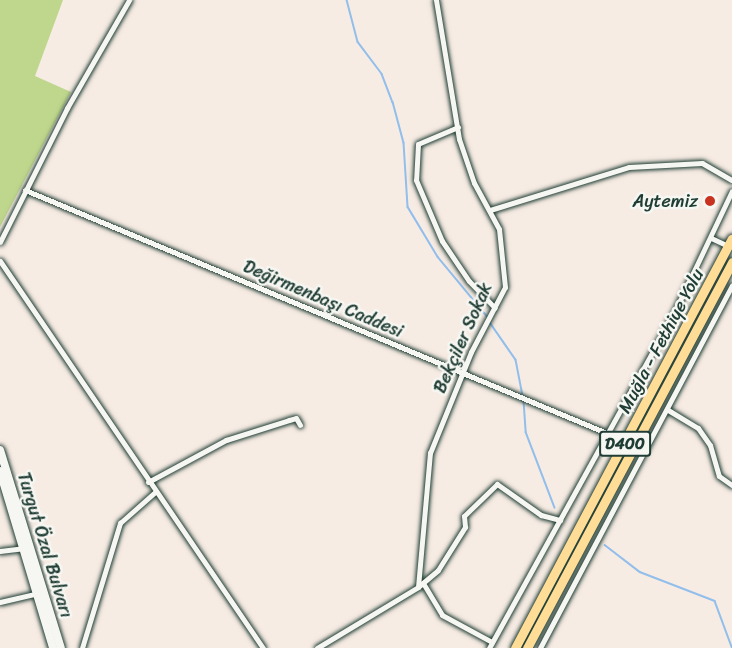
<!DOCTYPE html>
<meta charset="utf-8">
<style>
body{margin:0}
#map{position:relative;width:732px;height:648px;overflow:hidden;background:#f7ece4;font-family:Sriracha,sans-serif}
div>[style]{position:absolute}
.green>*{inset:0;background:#bfd78d}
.stream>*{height:1.5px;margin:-0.75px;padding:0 0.75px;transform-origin:0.75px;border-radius:0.75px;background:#92beeb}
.roads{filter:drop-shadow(0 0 2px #1f3d34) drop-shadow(0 0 2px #1f3d34)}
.street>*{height:5px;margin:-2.5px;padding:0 2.5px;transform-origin:2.5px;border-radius:2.5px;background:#f6f6f2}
.secondary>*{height:8px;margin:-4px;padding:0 4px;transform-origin:4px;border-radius:4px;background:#f6f6f2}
.highway>*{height:9px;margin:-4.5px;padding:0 4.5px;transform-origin:4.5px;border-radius:4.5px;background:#ffdd96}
.dots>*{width:16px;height:16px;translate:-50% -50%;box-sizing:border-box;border:3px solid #f6f6f2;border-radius:50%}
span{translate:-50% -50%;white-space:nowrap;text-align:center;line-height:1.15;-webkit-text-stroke:5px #f6f6f2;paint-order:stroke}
.shield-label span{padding:2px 4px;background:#f6f6f2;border:2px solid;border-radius:4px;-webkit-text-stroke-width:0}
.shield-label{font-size:16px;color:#1f3d34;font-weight:700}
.poi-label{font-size:18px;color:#1f3d34}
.right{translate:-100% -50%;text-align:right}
.street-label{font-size:18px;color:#1f3d34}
</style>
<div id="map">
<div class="green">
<i style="clip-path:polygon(0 0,63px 0,35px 76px,71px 92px,0 227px)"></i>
</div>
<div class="stream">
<i style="left:347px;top:0;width:43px;rotate:75.3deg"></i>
<i style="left:358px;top:42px;width:40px;rotate:53deg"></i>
<i style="left:382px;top:74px;width:30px;rotate:69deg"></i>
<i style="left:393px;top:102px;width:42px;rotate:75deg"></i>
<i style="left:404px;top:143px;width:64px;rotate:86.4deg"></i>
<i style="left:408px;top:207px;width:58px;rotate:59deg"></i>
<i style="left:438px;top:257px;width:77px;rotate:50.3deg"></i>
<i style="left:489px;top:321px;width:47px;rotate:55.3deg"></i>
<i style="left:516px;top:360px;width:37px;rotate:79deg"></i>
<i style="left:524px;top:401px;width:31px;rotate:86deg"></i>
<i style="left:526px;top:432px;width:81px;rotate:69.1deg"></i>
<i style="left:605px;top:545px;width:44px;rotate:37.6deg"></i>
<i style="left:640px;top:572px;width:80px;rotate:21.1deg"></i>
<i style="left:715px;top:601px;width:49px;rotate:69.7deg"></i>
</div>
<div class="roads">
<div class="street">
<i style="left:458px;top:127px;width:43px;rotate:157deg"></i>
<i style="left:418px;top:144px;width:36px;rotate:93deg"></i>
<i style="left:416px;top:180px;width:66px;rotate:66.9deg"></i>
<i style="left:442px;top:241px;width:48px;rotate:56deg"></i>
<i style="left:469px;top:281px;width:37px;rotate:46deg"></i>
<i style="left:25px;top:190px;width:633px;rotate:22.68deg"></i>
<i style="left:490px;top:210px;width:145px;rotate:-17.2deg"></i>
<i style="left:629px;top:167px;width:73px;rotate:-3.1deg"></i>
<i style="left:702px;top:163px;width:34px;rotate:30deg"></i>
<i style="left:711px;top:238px;width:19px;rotate:25deg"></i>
<i style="left:0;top:242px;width:150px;rotate:-63.4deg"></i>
<i style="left:67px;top:108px;width:125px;rotate:-60.1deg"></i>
<i style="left:0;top:261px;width:468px;rotate:55.8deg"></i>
<i style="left:668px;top:410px;width:35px;rotate:31deg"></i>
<i style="left:698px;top:428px;width:21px;rotate:55deg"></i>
<i style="left:710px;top:445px;width:32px;rotate:74deg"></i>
<i style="left:719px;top:476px;width:16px;rotate:35deg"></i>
<i style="left:148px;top:482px;width:89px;rotate:-28.3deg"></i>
<i style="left:226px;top:440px;width:66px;rotate:-17.6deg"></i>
<i style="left:289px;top:420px;width:7px;rotate:-16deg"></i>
<i style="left:296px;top:418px;width:8px;rotate:60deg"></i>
<i style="left:0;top:551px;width:23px;rotate:-7deg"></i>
<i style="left:423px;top:583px;width:37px;rotate:59deg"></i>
<i style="left:442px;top:615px;width:57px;rotate:28.4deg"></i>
<i style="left:418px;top:587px;width:135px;rotate:-84.9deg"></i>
<i style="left:430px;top:453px;width:109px;rotate:-67.9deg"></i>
<i style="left:471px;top:352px;width:73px;rotate:-62.4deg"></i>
<i style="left:505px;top:287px;width:58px;rotate:-95.9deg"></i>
<i style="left:499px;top:229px;width:52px;rotate:-118.5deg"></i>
<i style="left:474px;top:183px;width:46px;rotate:-108.8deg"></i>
<i style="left:459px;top:139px;width:141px;rotate:-99.4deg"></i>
<i style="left:0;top:602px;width:37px;rotate:-13deg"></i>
<i style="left:82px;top:648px;width:131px;rotate:-73.1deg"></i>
<i style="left:120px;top:523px;width:47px;rotate:-41.5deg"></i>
<i style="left:317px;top:648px;width:118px;rotate:-31.1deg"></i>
<i style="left:418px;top:587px;width:26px;rotate:-40deg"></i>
<i style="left:438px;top:570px;width:51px;rotate:-57.9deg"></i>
<i style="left:465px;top:527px;width:11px;rotate:-95deg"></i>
<i style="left:464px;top:516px;width:46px;rotate:-44.1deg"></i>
<i style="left:497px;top:484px;width:54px;rotate:35.2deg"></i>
<i style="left:541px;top:515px;width:20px;rotate:15deg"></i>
<i style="left:489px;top:648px;width:383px;rotate:-61.1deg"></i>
<i style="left:674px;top:313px;width:135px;rotate:-64.6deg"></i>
<i style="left:540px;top:648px;width:410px;rotate:-62.1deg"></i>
</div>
<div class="secondary">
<i style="left:0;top:450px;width:207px;rotate:72.9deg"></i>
<i style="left:0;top:471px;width:185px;rotate:73.3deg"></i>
</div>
<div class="highway">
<i style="left:515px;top:648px;width:463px;rotate:-62.1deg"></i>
<i style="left:527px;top:648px;width:437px;rotate:-62deg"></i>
</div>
</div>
<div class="dots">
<i style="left:710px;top:201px;background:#c8321e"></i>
</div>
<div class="shield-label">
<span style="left:625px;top:444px">D400</span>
</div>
<div class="poi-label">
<span class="right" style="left:698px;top:201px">Aytemiz</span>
</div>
<div class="street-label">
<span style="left:323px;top:299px;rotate:23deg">Değirmenbaşı Caddesi</span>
<span style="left:463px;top:338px;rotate:-66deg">Bekçiler Sokak</span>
<span style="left:661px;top:341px;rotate:-62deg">Muğla - Fethiye Yolu</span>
<span style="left:45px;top:545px;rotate:73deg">Turgut Özal Bulvarı</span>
</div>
</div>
